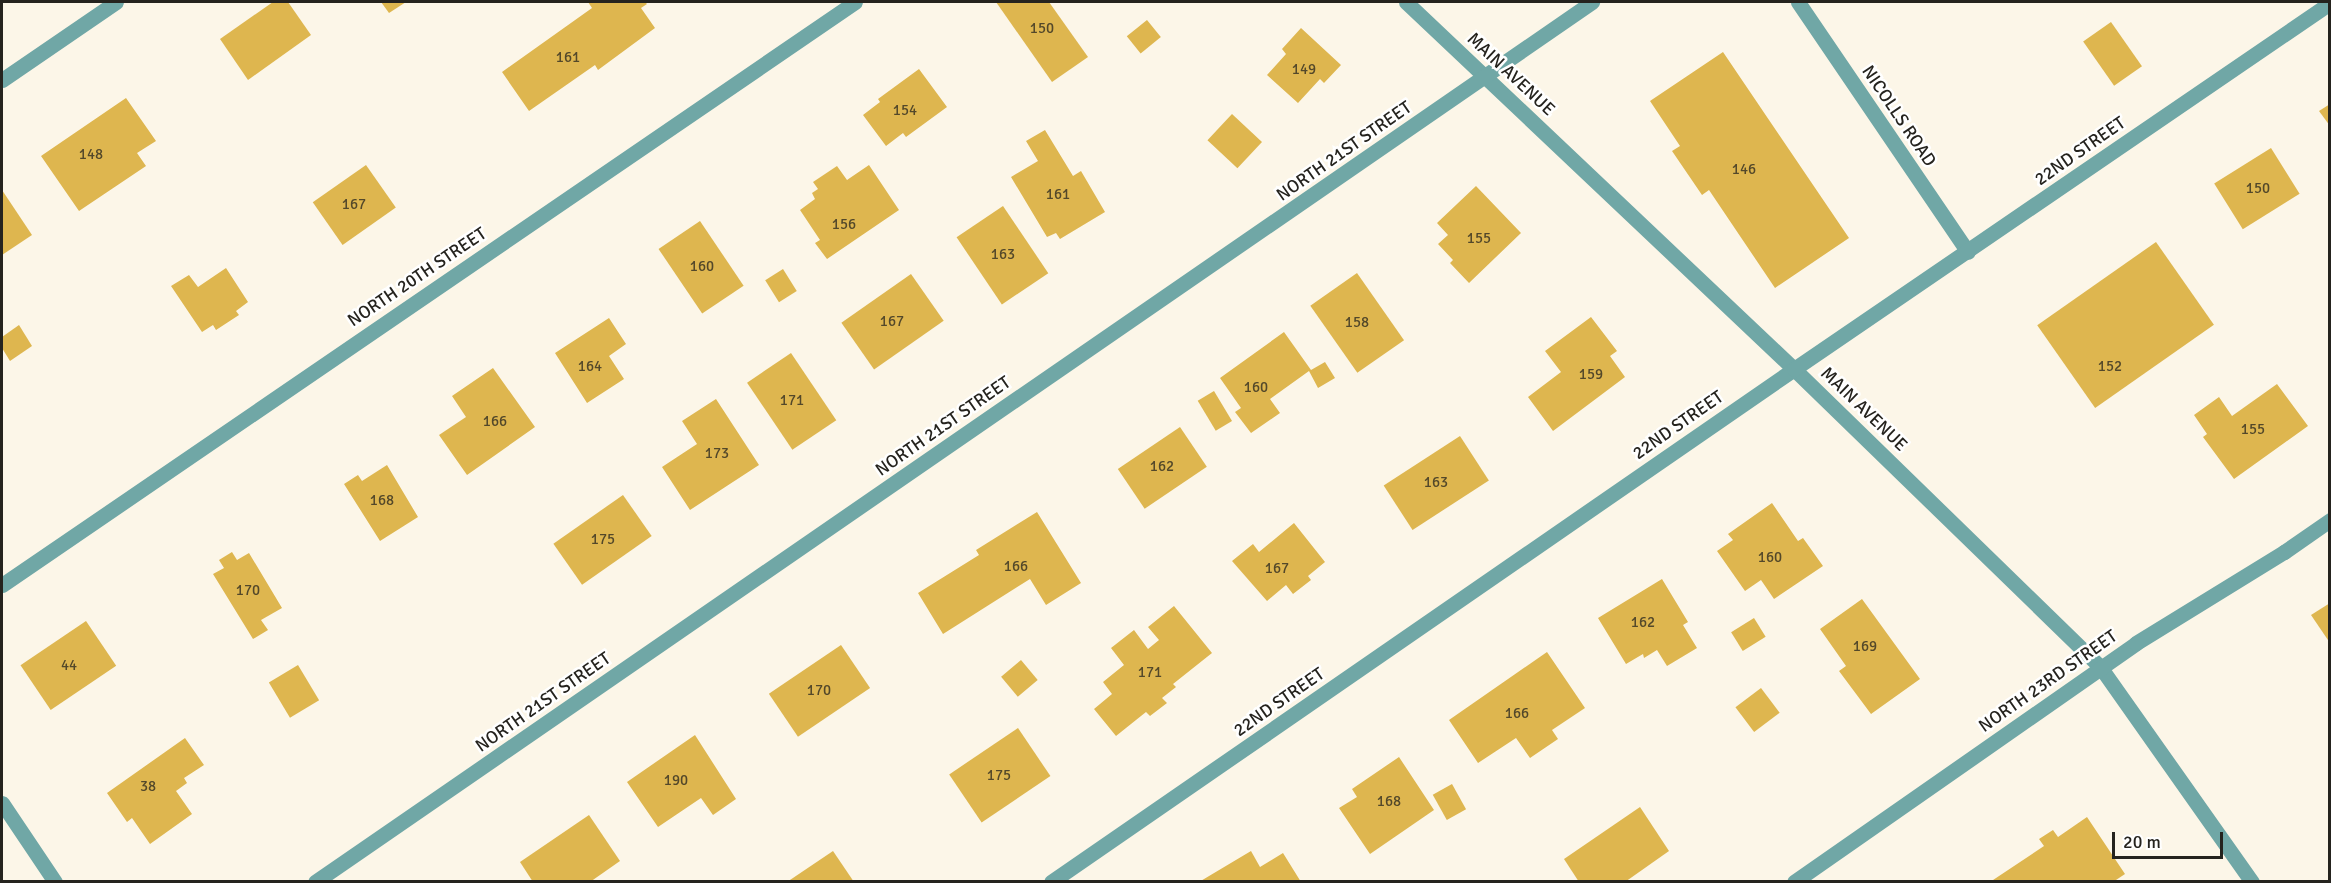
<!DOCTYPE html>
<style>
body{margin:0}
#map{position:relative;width:2331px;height:883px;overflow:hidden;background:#fcf6e8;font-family:Signika,sans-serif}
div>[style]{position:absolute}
.building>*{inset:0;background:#deb64f;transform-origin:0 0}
.minor>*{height:15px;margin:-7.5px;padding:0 7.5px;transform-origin:7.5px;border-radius:7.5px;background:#70a7a6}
span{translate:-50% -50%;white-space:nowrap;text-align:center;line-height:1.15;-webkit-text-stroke:5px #fff;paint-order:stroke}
.number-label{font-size:15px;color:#53482a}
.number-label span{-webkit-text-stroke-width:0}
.street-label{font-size:18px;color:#25231e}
.frame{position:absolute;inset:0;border:3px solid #25231e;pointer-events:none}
.scale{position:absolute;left:2112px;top:832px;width:111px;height:27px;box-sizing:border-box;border:3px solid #25231e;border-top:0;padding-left:8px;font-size:18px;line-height:21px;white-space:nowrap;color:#25231e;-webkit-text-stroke:4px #fff;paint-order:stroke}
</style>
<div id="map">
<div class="building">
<i style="clip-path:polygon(273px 2px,288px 2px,311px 35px,248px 80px,220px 39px)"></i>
<i style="clip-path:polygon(381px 2px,406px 2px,389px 13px)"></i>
<i style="clip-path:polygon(588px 2px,645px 2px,647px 4px,641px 8px,655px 28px,598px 70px,595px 65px,529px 111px,502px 72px,592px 8px)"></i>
<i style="clip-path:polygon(996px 2px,1049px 2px,1088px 57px,1052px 82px)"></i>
<i style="left:1147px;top:20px;width:22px;height:26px;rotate:51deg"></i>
<i style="left:2111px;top:22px;width:54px;height:34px;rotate:55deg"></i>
<i style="clip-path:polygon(1301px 28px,1341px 65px,1324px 83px,1320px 79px,1298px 103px,1267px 75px,1286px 54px,1282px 49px)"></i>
<i style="clip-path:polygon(1723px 52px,1849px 238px,1775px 288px,1709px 190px,1702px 195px,1672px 151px,1680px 146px,1650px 101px)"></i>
<i style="clip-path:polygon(919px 69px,947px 107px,906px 137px,903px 133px,886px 146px,863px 115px,880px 102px,878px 99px)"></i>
<i style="clip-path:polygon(126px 98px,156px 141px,137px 153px,146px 166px,79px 211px,41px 156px)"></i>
<i style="clip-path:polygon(2330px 104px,2330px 126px,2319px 111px)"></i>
<i style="left:1232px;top:114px;width:41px;height:36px;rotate:43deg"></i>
<i style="clip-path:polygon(1045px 130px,1073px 176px,1081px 171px,1105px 212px,1060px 239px,1056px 233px,1047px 237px,1011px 177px,1038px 161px,1026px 141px)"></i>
<i style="left:2271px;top:148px;width:54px;height:67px;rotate:58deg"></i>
<i style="left:366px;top:165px;width:52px;height:65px;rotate:55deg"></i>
<i style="clip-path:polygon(869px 165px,899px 210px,827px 259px,815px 243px,820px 240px,800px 210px,815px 199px,812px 193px,818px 189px,813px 182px,837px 166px,847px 180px)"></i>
<i style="clip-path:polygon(1476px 186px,1521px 233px,1469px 283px,1450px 263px,1453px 260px,1438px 244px,1448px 235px,1437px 223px)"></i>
<i style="clip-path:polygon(2px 190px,32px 235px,2px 255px)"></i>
<i style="left:1003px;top:206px;width:81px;height:56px;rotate:56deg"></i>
<i style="left:700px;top:221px;width:78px;height:50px;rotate:56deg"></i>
<i style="left:2156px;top:242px;width:101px;height:145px;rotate:55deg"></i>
<i style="clip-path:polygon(226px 268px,248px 302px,236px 311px,239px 315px,216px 330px,213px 325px,202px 332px,171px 286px,189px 275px,198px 287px)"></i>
<i style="left:783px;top:269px;width:26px;height:21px;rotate:58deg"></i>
<i style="left:1357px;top:273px;width:82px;height:57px;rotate:55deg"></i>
<i style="left:911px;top:274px;width:57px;height:85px;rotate:55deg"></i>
<i style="clip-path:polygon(1591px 317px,1617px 351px,1610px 356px,1625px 377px,1553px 431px,1528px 397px,1561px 372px,1545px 351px)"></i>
<i style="clip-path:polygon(609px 318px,626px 344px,609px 356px,624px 379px,587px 403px,555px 353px)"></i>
<i style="clip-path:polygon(19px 325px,32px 346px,10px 361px,2px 348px,2px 337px)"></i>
<i style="clip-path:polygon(1284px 332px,1311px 370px,1325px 362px,1335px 378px,1318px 388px,1309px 371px,1270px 399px,1280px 413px,1251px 433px,1235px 412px,1241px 408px,1220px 378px)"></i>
<i style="left:791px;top:353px;width:81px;height:53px;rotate:56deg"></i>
<i style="clip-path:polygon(493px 368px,535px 427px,467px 475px,439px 435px,466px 417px,452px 396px)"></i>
<i style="clip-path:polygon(2277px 384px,2308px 426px,2234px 479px,2203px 437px,2207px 434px,2194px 415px,2219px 397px,2232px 416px)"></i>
<i style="left:1214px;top:391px;width:35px;height:19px;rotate:59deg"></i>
<i style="clip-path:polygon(716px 399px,759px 465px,690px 510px,662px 467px,697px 444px,682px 421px)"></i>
<i style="left:1180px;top:427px;width:48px;height:75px;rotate:56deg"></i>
<i style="left:1460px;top:436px;width:53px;height:91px;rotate:57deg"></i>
<i style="clip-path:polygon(387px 465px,418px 517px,380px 541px,344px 484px,358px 475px,362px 481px)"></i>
<i style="left:623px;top:495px;width:50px;height:85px;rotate:55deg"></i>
<i style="clip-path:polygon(1772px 503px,1798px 541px,1803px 538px,1823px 566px,1774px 599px,1761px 580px,1745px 591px,1717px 551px,1733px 540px,1728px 534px)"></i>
<i style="clip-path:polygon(1037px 512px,1081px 583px,1046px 605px,1030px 579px,943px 634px,918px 593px,979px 555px,976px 550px)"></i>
<i style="clip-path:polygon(1294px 523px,1325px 562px,1308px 576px,1311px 580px,1293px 594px,1286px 585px,1267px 601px,1232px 561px,1253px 544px,1259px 552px)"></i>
<i style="clip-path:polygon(232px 552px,237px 560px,249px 553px,282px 608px,261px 620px,268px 630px,253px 639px,213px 574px,224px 568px,219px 560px)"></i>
<i style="clip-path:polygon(1662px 579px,1688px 622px,1683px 625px,1697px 648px,1667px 666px,1657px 650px,1644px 658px,1643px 654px,1626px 664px,1598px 618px)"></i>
<i style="clip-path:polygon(1862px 599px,1920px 679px,1871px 714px,1839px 671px,1846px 666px,1820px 629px)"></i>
<i style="clip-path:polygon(2330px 603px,2330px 643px,2311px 615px)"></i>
<i style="clip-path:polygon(1174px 606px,1212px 653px,1173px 684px,1176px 687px,1162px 698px,1167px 703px,1150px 716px,1146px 712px,1116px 736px,1094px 709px,1112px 694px,1103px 682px,1124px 665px,1111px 648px,1134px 630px,1148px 649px,1159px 640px,1148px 627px)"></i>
<i style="left:1754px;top:618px;width:22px;height:27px;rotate:58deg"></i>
<i style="left:86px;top:621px;width:54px;height:79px;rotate:56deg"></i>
<i style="left:841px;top:645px;width:52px;height:87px;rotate:56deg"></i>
<i style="clip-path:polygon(1547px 652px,1585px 708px,1552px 730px,1558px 739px,1530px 758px,1516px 738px,1478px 763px,1449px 720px)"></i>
<i style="left:1021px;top:660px;width:26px;height:26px;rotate:50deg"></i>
<i style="left:298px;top:665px;width:41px;height:34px;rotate:59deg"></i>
<i style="left:1761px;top:688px;width:31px;height:32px;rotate:53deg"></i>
<i style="left:1018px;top:728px;width:58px;height:83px;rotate:56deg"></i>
<i style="clip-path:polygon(695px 735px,736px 799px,713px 815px,701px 798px,658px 827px,627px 782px)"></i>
<i style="clip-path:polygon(185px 738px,204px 765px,184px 778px,187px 783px,176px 791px,192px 814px,150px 844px,132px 818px,127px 822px,107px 793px)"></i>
<i style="clip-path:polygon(1399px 757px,1434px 810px,1370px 854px,1339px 808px,1357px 797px,1352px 789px)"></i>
<i style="left:1452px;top:784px;width:29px;height:22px;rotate:61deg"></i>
<i style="clip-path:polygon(1640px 807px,1669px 851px,1625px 882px,1579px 882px,1564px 859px)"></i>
<i style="clip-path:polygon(589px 815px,620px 861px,590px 882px,533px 882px,520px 862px)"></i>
<i style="clip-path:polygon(2087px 817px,2125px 874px,2113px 882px,1990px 882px,2044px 846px,2039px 839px,2053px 830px,2058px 837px)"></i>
<i style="clip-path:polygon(833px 851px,854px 882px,787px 882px)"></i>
<i style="clip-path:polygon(1251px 851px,1260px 867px,1283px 853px,1301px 882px,1199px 882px)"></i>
</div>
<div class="minor">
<i style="left:1406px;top:2px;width:534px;rotate:43.41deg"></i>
<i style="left:1794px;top:369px;width:429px;rotate:44.2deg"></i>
<i style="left:2101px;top:668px;width:262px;rotate:54.8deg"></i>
<i style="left:1798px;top:2px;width:302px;rotate:55.8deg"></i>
<i style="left:2px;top:80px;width:138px;rotate:-34.4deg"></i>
<i style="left:2px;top:585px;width:1033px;rotate:-34.35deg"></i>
<i style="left:2px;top:803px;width:95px;rotate:56.1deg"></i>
<i style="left:315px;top:882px;width:1551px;rotate:-34.57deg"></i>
<i style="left:1051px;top:882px;width:903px;rotate:-34.62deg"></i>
<i style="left:1794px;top:369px;width:649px;rotate:-34.33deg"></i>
<i style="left:1794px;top:882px;width:417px;rotate:-34.9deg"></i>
<i style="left:2136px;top:643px;width:174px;rotate:-31.6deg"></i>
<i style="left:2284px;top:552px;width:56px;rotate:-34.8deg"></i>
</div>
<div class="number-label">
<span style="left:1042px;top:29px">150</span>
<span style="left:568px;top:58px">161</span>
<span style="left:1304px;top:70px">149</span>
<span style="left:905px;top:111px">154</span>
<span style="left:91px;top:155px">148</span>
<span style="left:1744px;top:170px">146</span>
<span style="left:2258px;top:189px">150</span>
<span style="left:1058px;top:195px">161</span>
<span style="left:354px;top:205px">167</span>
<span style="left:844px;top:225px">156</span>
<span style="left:1479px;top:239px">155</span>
<span style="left:1003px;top:255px">163</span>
<span style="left:702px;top:267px">160</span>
<span style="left:892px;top:322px">167</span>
<span style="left:1357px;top:323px">158</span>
<span style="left:590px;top:367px">164</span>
<span style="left:2110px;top:367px">152</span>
<span style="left:1591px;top:375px">159</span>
<span style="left:1256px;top:388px">160</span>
<span style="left:792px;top:401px">171</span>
<span style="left:495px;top:422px">166</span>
<span style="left:2253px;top:430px">155</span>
<span style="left:717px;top:454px">173</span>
<span style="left:1162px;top:467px">162</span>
<span style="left:1436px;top:483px">163</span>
<span style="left:382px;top:501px">168</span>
<span style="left:603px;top:540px">175</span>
<span style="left:1770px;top:558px">160</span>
<span style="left:1016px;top:567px">166</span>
<span style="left:1277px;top:569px">167</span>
<span style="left:248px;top:591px">170</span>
<span style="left:1643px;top:623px">162</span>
<span style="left:1865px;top:647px">169</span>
<span style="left:69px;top:666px">44</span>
<span style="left:1150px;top:673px">171</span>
<span style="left:819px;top:691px">170</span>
<span style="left:1517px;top:714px">166</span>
<span style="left:999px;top:776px">175</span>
<span style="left:676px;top:781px">190</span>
<span style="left:148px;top:787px">38</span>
<span style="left:1389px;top:802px">168</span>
</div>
<div class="street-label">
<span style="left:1511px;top:74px;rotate:43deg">MAIN AVENUE</span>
<span style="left:1899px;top:116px;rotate:56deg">NICOLLS ROAD</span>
<span style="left:1344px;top:151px;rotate:-35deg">NORTH 21ST STREET</span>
<span style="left:2080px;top:151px;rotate:-35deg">22ND STREET</span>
<span style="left:417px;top:277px;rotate:-34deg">NORTH 20TH STREET</span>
<span style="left:1864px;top:409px;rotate:44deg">MAIN AVENUE</span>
<span style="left:1678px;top:425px;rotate:-35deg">22ND STREET</span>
<span style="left:943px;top:426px;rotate:-35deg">NORTH 21ST STREET</span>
<span style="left:2048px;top:681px;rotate:-35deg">NORTH 23RD STREET</span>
<span style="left:543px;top:702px;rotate:-35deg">NORTH 21ST STREET</span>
<span style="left:1279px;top:702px;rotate:-35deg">22ND STREET</span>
</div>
<div class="frame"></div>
<div class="scale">20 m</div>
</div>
